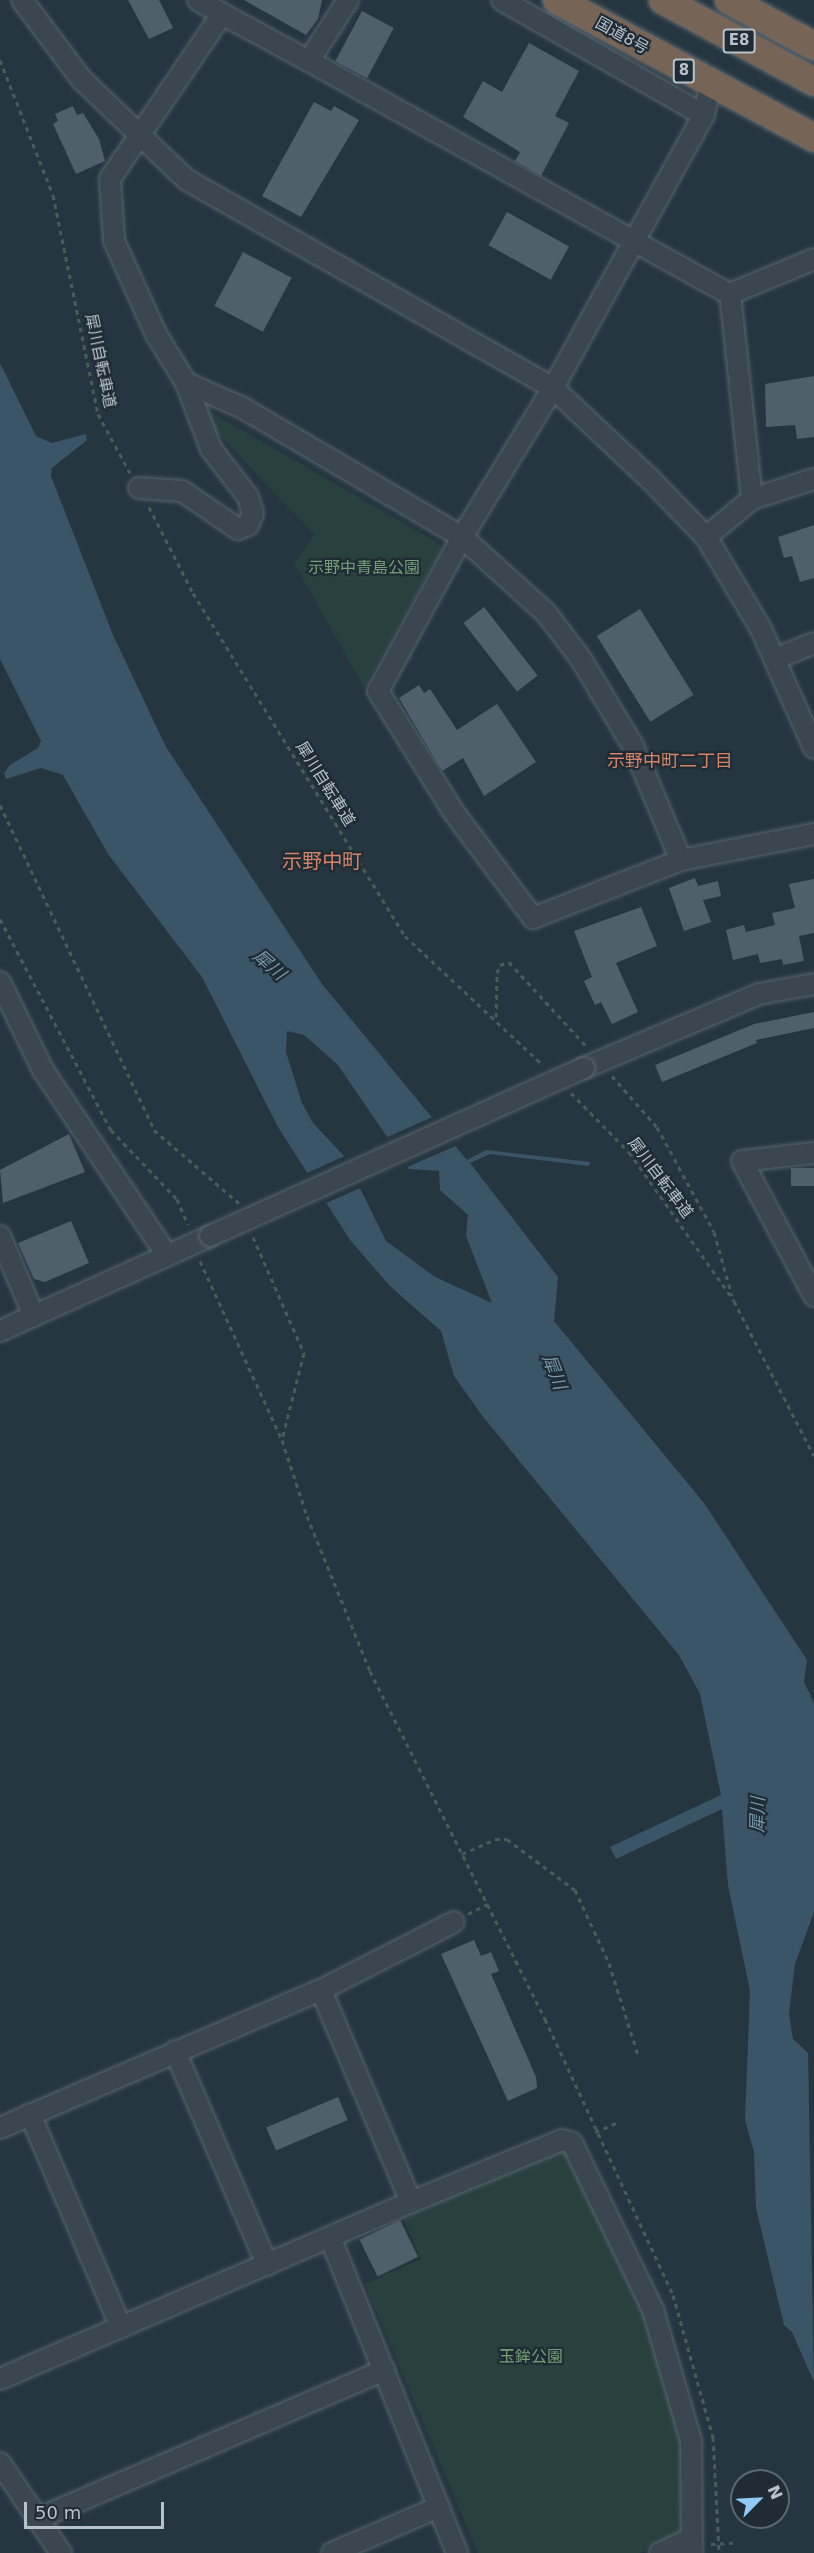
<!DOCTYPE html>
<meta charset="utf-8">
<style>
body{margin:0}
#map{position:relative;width:814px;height:2553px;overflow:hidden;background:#263640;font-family:"DejaVu Sans","Noto Sans JP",sans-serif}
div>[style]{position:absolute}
.green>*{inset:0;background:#28413f}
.water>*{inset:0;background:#395567}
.pier>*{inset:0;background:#263640}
.building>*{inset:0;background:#4f606b;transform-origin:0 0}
.path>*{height:3px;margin-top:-1.5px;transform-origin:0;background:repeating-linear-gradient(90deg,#465d5b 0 4.5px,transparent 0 9px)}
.roads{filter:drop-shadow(0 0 2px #58656e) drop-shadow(0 0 2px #58656e)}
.minor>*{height:20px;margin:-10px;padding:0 10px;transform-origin:10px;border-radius:10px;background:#3a4750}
.highway>*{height:28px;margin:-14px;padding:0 14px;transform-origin:14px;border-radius:14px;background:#766457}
.bridges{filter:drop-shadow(0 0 2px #58656e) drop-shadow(0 0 2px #58656e)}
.minor-bridge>*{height:20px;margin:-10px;padding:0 10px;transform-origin:10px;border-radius:10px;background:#3a4750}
span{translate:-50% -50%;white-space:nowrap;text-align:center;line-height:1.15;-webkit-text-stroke:4.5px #1f2c35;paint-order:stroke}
.shield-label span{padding:2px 4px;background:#1f2c35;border:2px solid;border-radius:4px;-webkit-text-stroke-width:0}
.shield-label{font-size:15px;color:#b6c2cb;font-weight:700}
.street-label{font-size:16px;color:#b6c2cb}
.park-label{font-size:16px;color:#75a076}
.neighbourhood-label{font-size:18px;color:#d58267}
.water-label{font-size:18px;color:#7798ad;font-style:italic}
.quarter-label{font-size:20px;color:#d58267}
.north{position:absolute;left:730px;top:2469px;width:60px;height:60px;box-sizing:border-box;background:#1f2c35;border:2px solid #5b6871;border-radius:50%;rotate:66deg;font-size:16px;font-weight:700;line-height:24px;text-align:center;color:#b6c2cb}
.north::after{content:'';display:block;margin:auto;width:21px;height:27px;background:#8ecbf8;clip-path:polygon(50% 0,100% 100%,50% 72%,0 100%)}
.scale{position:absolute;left:24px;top:2502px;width:140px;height:27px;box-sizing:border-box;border:3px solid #b6c2cb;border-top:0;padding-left:8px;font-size:18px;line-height:21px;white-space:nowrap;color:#b6c2cb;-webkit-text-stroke:4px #1f2c35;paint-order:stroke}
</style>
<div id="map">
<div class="green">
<i style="clip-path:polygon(181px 395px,443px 546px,364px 687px,294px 563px,315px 535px)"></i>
<i style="clip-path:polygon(561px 2150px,572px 2154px,648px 2313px,686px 2439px,686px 2533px,640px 2553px,478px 2553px,365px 2284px,421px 2259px,403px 2217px)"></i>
</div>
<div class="water">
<i style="clip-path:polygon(evenodd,0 363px,36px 436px,52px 443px,86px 434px,87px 440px,52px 468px,51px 476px,113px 635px,166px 747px,322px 984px,467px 1160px,486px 1150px,590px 1162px,589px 1166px,490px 1154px,470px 1163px,558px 1277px,554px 1321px,704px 1503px,807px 1660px,804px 1682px,814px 1703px,814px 1912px,795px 1964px,789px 2014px,793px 2039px,808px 2053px,814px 2382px,792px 2332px,784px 2325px,756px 2208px,754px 2152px,745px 2120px,750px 1991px,728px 1885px,722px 1809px,616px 1859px,610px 1847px,721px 1795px,700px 1694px,679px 1655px,484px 1418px,454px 1376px,441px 1331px,390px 1286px,350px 1240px,278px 1127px,202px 977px,108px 854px,63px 775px,41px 768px,6px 779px,4px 773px,10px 765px,38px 748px,41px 741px,0 659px,0 363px,287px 1031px,304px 1035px,338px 1065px,409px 1169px,439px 1171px,440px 1190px,468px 1215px,466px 1236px,492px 1303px,435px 1277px,386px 1241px,344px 1156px,313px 1123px,302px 1103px,286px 1052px,287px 1031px)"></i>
</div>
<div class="pier">
<i style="clip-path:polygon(437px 1115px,460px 1144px,405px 1168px,383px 1139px)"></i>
<i style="clip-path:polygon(347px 1155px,365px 1186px,324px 1204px,305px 1174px)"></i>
</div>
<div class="building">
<i style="clip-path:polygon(128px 0,159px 0,173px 28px,149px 39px)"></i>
<i style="clip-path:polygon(244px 0,322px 0,318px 19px,306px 35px)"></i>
<i style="left:362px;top:11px;width:36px;height:57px;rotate:28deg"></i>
<i style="clip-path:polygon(529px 43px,579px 71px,555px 116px,569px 123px,541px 176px,515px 161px,520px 152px,463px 117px,483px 81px,502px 92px)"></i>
<i style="clip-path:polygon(314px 102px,331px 111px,334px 106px,359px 120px,301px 217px,262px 196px)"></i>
<i style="clip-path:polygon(73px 106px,77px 115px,83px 113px,99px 139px,105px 161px,76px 174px,53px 124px,58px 121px,55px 114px)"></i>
<i style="left:507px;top:212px;width:71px;height:38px;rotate:29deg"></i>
<i style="left:243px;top:252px;width:55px;height:61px;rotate:28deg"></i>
<i style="clip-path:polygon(814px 376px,814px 437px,797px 439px,795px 425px,766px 427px,765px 384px)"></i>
<i style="clip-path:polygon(814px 525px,814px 578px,800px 582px,792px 556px,784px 558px,778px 537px)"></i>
<i style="left:484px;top:607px;width:87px;height:26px;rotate:52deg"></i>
<i style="left:640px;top:609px;width:101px;height:51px;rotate:58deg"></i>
<i style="clip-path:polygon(419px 685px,424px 693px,430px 689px,457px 730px,497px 704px,536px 762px,484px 796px,463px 758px,442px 771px,399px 698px)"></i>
<i style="clip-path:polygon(695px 878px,698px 886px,718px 881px,721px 896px,703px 900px,711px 922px,684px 931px,669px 888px)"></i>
<i style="clip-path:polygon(814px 879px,814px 933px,799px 936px,804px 961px,783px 965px,782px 959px,760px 963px,758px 954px,733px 960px,726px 930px,744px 925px,746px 932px,775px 925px,772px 913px,795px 908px,789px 884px)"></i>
<i style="clip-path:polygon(641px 907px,657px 946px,616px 963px,638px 1012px,612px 1024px,601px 1002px,595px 1005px,584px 981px,592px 977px,574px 931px)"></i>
<i style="clip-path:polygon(814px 1012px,814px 1028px,756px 1040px,757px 1043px,662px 1082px,655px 1065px,754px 1024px)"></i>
<i style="clip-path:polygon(69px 1134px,85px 1172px,3px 1203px,0 1170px)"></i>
<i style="left:791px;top:1168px;width:23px;height:18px"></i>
<i style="clip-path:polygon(71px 1221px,89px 1263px,45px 1282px,34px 1279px,18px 1243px)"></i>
<i style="clip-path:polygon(474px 1940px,481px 1956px,491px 1952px,499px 1971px,491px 1974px,536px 2077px,537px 2088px,508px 2101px,441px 1954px)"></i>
<i style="left:338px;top:2097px;width:25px;height:78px;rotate:67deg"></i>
<i style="left:400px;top:2220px;width:41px;height:45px;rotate:64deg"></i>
</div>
<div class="path">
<i style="left:0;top:60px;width:145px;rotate:68.6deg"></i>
<i style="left:53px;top:195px;width:224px;rotate:78.4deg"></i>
<i style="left:98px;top:414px;width:67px;rotate:61.5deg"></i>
<i style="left:149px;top:507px;width:97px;rotate:62.9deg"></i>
<i style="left:193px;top:593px;width:403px;rotate:58.3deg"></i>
<i style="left:405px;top:936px;width:189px;rotate:43.1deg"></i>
<i style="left:0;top:805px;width:360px;rotate:64.6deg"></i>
<i style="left:154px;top:1130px;width:112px;rotate:40.7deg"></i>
<i style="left:0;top:919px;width:238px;rotate:62.3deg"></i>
<i style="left:111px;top:1130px;width:95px;rotate:46.3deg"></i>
<i style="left:177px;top:1199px;width:28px;rotate:67deg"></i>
<i style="left:496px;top:1017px;width:44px;rotate:-88.7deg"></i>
<i style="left:497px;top:973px;width:9px;rotate:-69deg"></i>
<i style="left:500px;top:965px;width:9px;rotate:-18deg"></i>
<i style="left:509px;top:962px;width:114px;rotate:47.5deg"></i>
<i style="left:612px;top:1076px;width:68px;rotate:48.6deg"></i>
<i style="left:657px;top:1127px;width:119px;rotate:61.5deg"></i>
<i style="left:714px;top:1232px;width:66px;rotate:74.3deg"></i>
<i style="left:571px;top:1093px;width:83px;rotate:45.5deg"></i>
<i style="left:629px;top:1152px;width:182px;rotate:54.8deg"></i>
<i style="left:734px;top:1301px;width:174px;rotate:62.7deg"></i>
<i style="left:253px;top:1237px;width:127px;rotate:66.3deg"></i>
<i style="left:304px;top:1353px;width:89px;rotate:104.3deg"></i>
<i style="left:200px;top:1261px;width:197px;rotate:65.4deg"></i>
<i style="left:282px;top:1440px;width:80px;rotate:71.8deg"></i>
<i style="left:307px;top:1516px;width:167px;rotate:67.9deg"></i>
<i style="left:370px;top:1671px;width:390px;rotate:63.3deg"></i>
<i style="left:545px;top:2019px;width:304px;rotate:65.1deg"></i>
<i style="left:673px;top:2295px;width:148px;rotate:74.3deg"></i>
<i style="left:713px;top:2437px;width:116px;rotate:87deg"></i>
<i style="left:462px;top:1854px;width:36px;rotate:-24deg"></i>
<i style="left:495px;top:1839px;width:12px"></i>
<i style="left:507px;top:1839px;width:85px;rotate:36.9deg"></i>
<i style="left:575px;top:1890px;width:81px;rotate:65deg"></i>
<i style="left:609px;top:1963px;width:96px;rotate:72.5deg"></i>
<i style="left:468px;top:1914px;width:22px;rotate:-27deg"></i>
<i style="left:595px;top:2132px;width:25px;rotate:-23deg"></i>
<i style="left:711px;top:2544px;width:22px;rotate:-3deg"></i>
</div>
<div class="roads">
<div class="minor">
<i style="left:22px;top:0;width:100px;rotate:53.1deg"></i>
<i style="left:82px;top:80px;width:145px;rotate:43.6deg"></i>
<i style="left:187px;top:180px;width:421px;rotate:29.6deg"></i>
<i style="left:553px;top:388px;width:132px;rotate:43.2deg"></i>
<i style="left:649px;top:478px;width:82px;rotate:46deg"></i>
<i style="left:706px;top:537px;width:107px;rotate:59.1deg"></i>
<i style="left:761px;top:629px;width:130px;rotate:66deg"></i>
<i style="left:198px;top:0;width:28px;rotate:30deg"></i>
<i style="left:348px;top:0;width:72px;rotate:122.6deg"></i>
<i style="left:309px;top:61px;width:481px;rotate:29deg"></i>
<i style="left:502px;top:0;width:232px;rotate:29.7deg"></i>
<i style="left:309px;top:61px;width:99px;rotate:-151.6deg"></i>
<i style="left:222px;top:14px;width:199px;rotate:124.2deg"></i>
<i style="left:110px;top:179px;width:62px;rotate:86.3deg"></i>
<i style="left:114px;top:241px;width:102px;rotate:65.7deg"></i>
<i style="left:156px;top:334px;width:57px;rotate:58.5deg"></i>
<i style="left:186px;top:383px;width:62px;rotate:23.7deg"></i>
<i style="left:243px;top:408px;width:254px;rotate:30.5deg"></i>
<i style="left:462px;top:537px;width:175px;rotate:118.6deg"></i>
<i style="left:378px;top:691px;width:145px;rotate:58deg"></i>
<i style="left:455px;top:814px;width:130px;rotate:53.1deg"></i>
<i style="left:533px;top:918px;width:159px;rotate:-21.4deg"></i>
<i style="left:681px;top:860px;width:136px;rotate:-11.1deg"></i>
<i style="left:730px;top:294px;width:91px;rotate:-22.6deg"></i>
<i style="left:139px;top:488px;width:43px;rotate:4deg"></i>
<i style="left:182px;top:491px;width:68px;rotate:34.2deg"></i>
<i style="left:238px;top:529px;width:11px;rotate:-22deg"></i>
<i style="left:248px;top:525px;width:12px;rotate:-66deg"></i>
<i style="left:253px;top:514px;width:18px;rotate:-106deg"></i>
<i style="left:248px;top:497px;width:61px;rotate:-127.6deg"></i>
<i style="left:211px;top:449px;width:71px;rotate:-110.7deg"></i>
<i style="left:752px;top:499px;width:65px;rotate:-17.9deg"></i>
<i style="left:706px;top:537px;width:60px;rotate:-39.6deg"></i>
<i style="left:752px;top:499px;width:206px;rotate:-96.1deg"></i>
<i style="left:775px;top:659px;width:42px;rotate:-22.3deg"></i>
<i style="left:681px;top:860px;width:124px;rotate:-112.8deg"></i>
<i style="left:633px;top:746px;width:101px;rotate:-120.9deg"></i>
<i style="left:581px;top:659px;width:58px;rotate:-127.3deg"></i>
<i style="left:546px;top:613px;width:113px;rotate:-137.9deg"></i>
<i style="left:462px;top:537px;width:175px;rotate:-58.6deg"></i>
<i style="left:553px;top:388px;width:312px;rotate:-61.1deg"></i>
<i style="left:704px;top:115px;width:30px;rotate:-78deg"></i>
<i style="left:0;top:982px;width:98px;rotate:64deg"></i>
<i style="left:43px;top:1070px;width:223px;rotate:56.2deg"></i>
<i style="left:584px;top:1068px;width:190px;rotate:-22.9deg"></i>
<i style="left:759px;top:994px;width:56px;rotate:-10.3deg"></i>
<i style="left:814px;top:1153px;width:72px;rotate:173.7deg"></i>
<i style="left:742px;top:1161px;width:153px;rotate:61.9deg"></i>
<i style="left:0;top:1236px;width:87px;rotate:67deg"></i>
<i style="left:0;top:1331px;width:230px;rotate:-24.3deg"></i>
<i style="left:321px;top:1990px;width:149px;rotate:-27.1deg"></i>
<i style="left:175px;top:2051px;width:233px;rotate:66.7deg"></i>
<i style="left:30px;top:2114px;width:232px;rotate:66.9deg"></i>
<i style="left:0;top:2128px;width:349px;rotate:-23.3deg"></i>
<i style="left:321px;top:1990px;width:230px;rotate:67deg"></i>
<i style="left:411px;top:2202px;width:163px;rotate:-22.3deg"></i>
<i style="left:562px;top:2140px;width:10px;rotate:17deg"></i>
<i style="left:572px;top:2143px;width:186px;rotate:64.1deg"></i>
<i style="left:653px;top:2310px;width:136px;rotate:73.8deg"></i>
<i style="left:691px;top:2441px;width:112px;rotate:89.5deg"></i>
<i style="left:330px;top:2237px;width:341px;rotate:68.1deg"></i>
<i style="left:0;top:2379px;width:447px;rotate:-23.3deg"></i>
<i style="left:0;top:2463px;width:109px;rotate:55.9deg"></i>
<i style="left:37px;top:2519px;width:378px;rotate:-23.2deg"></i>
<i style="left:332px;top:2553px;width:116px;rotate:-23.3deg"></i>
<i style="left:660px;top:2553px;width:35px;rotate:-25deg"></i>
</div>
<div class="highway">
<i style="left:557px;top:0;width:292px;rotate:28.2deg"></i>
<i style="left:663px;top:0;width:172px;rotate:28.5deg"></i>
<i style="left:729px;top:0;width:97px;rotate:28.4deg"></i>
</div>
</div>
<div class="bridges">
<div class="minor-bridge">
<i style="left:210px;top:1236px;width:410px;rotate:-24.2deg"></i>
</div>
</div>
<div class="shield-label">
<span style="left:739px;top:41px">E8</span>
<span style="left:684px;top:71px">8</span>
</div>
<div class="street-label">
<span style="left:622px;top:36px;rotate:29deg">国道8号</span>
<span style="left:100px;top:361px;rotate:78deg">犀川自転車道</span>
<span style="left:325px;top:784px;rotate:58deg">犀川自転車道</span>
<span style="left:660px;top:1178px;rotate:53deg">犀川自転車道</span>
</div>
<div class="park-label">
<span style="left:364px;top:568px">示野中青島公園</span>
<span style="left:531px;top:2357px">玉鉾公園</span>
</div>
<div class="neighbourhood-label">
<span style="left:670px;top:761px">示野中町二丁目</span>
</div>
<div class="water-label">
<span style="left:269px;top:965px;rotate:41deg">犀川</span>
<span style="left:554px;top:1372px;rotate:69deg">犀川</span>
<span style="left:758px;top:1815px;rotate:-89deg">犀川</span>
</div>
<div class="quarter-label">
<span style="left:322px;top:861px">示野中町</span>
</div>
<div class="north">N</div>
<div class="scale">50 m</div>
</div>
